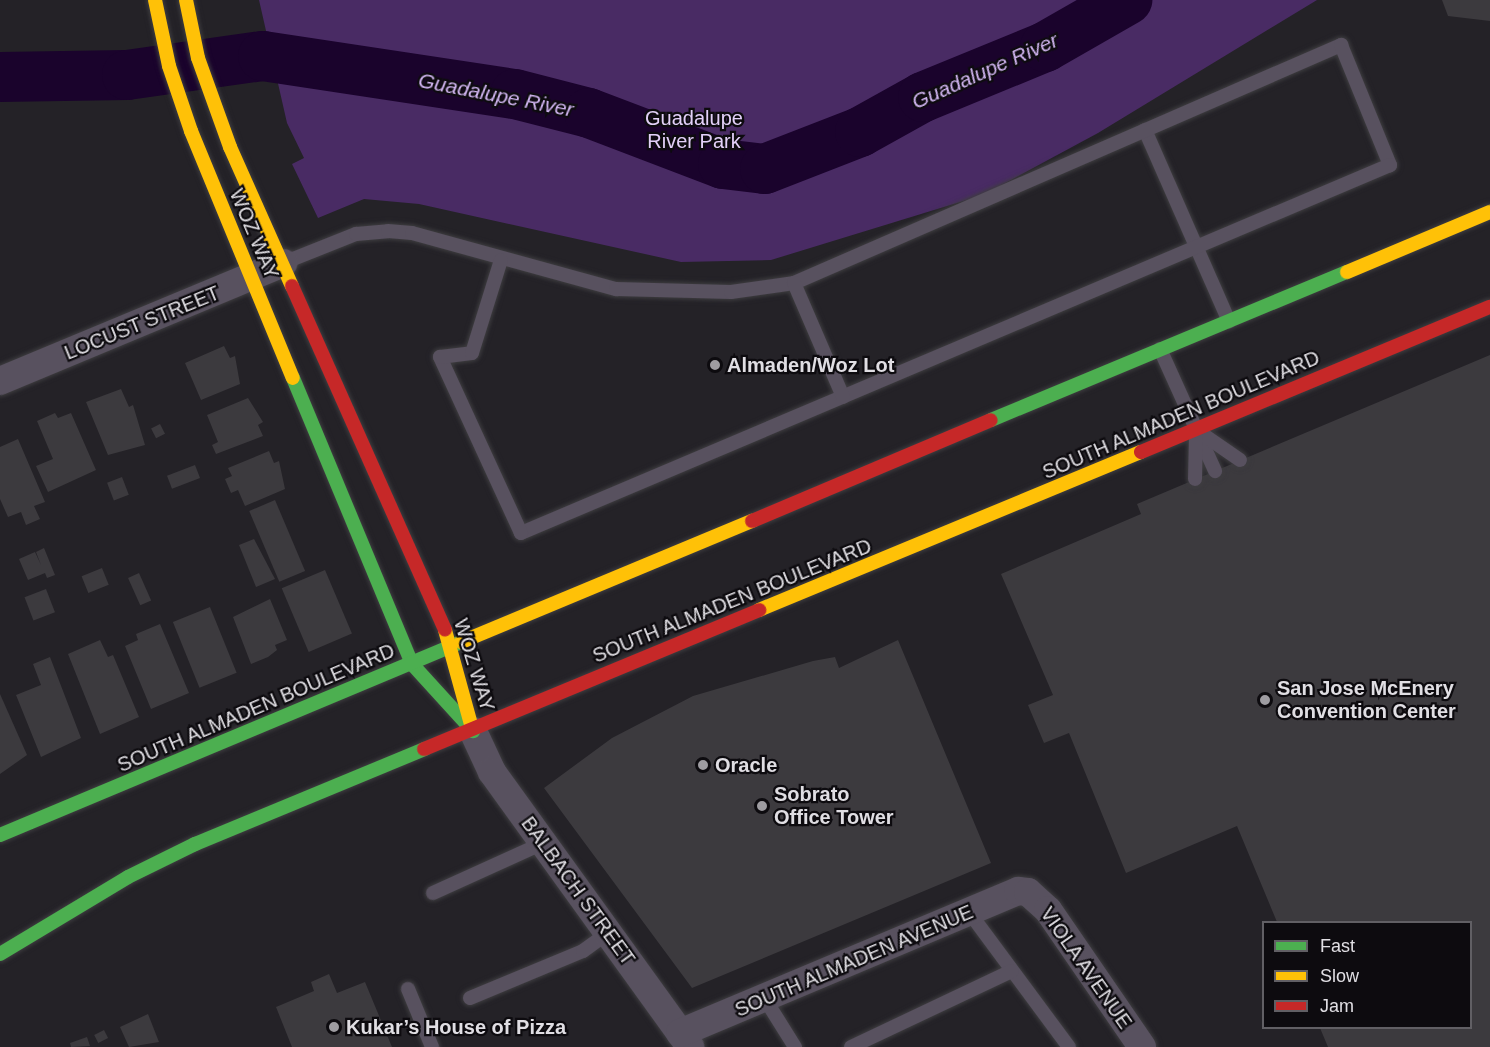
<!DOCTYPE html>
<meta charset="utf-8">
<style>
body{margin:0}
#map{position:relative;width:1490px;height:1047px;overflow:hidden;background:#242227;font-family:Arial,sans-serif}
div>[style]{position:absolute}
.green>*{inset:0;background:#492b64}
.river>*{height:50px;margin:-25px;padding:0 25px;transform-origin:25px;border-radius:25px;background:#1a032c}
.building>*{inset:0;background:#3c3a3e;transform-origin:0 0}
.roads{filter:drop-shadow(0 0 2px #3e3d40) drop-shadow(0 0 2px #3e3d40)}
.lane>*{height:14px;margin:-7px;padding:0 7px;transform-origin:7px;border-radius:7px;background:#58515f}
.street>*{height:28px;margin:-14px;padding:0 14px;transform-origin:14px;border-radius:14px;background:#58515f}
.fast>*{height:14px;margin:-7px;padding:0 7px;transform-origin:7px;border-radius:7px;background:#4caf50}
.slow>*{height:14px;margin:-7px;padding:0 7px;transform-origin:7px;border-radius:7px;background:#ffc107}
.jam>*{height:14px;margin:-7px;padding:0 7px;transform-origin:7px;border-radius:7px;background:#c62828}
.dots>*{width:16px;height:16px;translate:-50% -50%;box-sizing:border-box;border:3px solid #0d0b0f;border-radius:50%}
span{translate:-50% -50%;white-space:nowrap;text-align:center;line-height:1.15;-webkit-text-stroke:4.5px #0d0b0f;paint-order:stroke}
.park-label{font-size:20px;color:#e3d0f9}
.street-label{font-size:20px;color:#e0dee3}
.poi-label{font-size:20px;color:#e0dee3;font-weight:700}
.left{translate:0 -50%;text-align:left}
.water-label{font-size:21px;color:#d2b6f2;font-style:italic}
.legend{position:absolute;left:1262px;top:921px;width:210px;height:108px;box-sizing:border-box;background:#0d0b0f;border:2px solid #615f64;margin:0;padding:8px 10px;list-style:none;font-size:18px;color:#e0dee3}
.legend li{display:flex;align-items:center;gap:12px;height:30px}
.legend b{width:30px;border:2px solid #615f64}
</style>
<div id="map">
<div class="green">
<i style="clip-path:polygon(259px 0,1317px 0,1098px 133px,983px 195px,771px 260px,681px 262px,419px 204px,364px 199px,318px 218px,292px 164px,304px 158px,287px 123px)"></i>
</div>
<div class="river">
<i style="left:0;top:77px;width:127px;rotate:-0.9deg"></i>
<i style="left:127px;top:75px;width:137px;rotate:-8deg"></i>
<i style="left:263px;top:56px;width:255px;rotate:8.6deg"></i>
<i style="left:515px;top:94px;width:76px;rotate:14.4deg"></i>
<i style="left:589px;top:113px;width:143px;rotate:20.8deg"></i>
<i style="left:723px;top:164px;width:42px;rotate:6.8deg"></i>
<i style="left:765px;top:169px;width:102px;rotate:-21.3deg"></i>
<i style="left:860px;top:132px;width:72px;rotate:-29.1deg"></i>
<i style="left:923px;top:97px;width:132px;rotate:-22.3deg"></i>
<i style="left:1045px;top:47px;width:95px;rotate:-29.8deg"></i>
</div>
<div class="building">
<i style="clip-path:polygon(1442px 0,1490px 0,1490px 21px,1448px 16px)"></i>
<i style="clip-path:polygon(224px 346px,230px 358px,235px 356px,240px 384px,201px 400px,185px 363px)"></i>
<i style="clip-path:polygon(1490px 355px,1490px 1047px,1328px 1047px,1320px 1028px,1470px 1028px,1470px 922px,1277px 922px,1237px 826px,1126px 873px,1069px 733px,1044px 743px,1028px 705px,1053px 695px,1001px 574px,1141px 514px,1137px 504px)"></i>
<i style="clip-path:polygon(121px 389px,129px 407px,133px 405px,145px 445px,108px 455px,86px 402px)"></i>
<i style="clip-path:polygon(248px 398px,263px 422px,258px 425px,263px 436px,216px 454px,212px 445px,218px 442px,207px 415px)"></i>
<i style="clip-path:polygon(55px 413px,58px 418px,71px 413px,96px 470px,48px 492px,36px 466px,53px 459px,37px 421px)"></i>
<i style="left:160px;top:424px;width:11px;height:10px;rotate:63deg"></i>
<i style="clip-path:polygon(18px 439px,45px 502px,34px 506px,40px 519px,26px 525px,21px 512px,8px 517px,0 499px,0 447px)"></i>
<i style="clip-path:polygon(269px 451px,274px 463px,279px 461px,285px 489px,245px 506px,238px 490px,231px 493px,225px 479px,232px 476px,228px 468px)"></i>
<i style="left:195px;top:465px;width:14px;height:30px;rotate:69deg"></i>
<i style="left:122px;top:477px;width:19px;height:16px;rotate:69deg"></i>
<i style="left:275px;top:500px;width:77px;height:28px;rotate:67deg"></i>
<i style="clip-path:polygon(254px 539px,275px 579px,256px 587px,239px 545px)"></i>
<i style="clip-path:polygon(44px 548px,55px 575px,47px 578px,45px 573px,28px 580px,19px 559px,35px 552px,41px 565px,36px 552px)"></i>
<i style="left:102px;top:568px;width:18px;height:22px;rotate:68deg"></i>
<i style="left:325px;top:570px;width:69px;height:47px;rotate:67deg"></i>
<i style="left:139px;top:573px;width:30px;height:12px;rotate:66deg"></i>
<i style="left:46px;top:589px;width:25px;height:23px;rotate:69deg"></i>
<i style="clip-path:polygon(270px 599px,287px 640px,275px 645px,277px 650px,268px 657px,251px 664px,233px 617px)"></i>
<i style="left:210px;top:607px;width:71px;height:40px;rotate:68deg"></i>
<i style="clip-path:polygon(160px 624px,189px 693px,151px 709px,125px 646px,138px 640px,136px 634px)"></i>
<i style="clip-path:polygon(100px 640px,108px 657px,113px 655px,139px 717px,100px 734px,68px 654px)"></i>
<i style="clip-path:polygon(898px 640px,991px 863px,692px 988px,544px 788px,612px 738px,693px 696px,813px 661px,835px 657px,839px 668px)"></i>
<i style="clip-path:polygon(50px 657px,81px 738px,41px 757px,16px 695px,41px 685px,33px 664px)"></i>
<i style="clip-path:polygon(0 694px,27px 755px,0 774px)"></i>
<i style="clip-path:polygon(329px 974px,337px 993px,365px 982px,392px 1047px,292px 1047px,276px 1007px,314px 991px,311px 982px)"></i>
<i style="clip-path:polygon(148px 1014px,159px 1042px,129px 1047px,120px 1027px)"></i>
<i style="left:104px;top:1030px;width:9px;height:11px;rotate:63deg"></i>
<i style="clip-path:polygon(87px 1037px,90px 1046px,71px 1047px,70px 1043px)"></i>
</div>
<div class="roads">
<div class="lane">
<i style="left:1145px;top:130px;width:209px;rotate:66.3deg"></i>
<i style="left:283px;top:263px;width:79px;rotate:-21.7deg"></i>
<i style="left:356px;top:234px;width:32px;rotate:-5deg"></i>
<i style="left:388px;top:231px;width:24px;rotate:5deg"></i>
<i style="left:412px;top:233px;width:212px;rotate:15.4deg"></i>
<i style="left:616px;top:289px;width:115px;rotate:1.5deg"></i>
<i style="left:731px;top:292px;width:64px;rotate:-8.1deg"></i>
<i style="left:794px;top:283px;width:597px;rotate:-23.51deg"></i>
<i style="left:1341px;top:45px;width:130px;rotate:67.8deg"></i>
<i style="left:1390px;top:165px;width:944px;rotate:157.05deg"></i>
<i style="left:521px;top:533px;width:194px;rotate:-114.7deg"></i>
<i style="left:440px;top:357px;width:32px;rotate:-7deg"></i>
<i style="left:472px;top:353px;width:97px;rotate:-72.7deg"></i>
<i style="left:794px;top:283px;width:124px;rotate:66.7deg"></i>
<i style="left:1160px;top:349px;width:134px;rotate:65.7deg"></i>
<i style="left:1198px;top:431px;width:51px;rotate:34.6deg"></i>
<i style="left:1195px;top:479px;width:44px;rotate:-88.7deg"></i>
<i style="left:433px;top:893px;width:121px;rotate:-24.4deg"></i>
<i style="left:969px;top:912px;width:168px;rotate:53.5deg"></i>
<i style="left:408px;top:989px;width:63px;rotate:67.5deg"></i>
<i style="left:470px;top:998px;width:122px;rotate:-22.6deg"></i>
<i style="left:583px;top:951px;width:31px;rotate:-36deg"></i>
<i style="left:765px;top:999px;width:57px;rotate:58deg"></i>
<i style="left:851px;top:1047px;width:178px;rotate:-25.3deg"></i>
</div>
<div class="street">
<i style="left:0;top:381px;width:307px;rotate:-22.6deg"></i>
<i style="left:473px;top:731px;width:45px;rotate:65.1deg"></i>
<i style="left:492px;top:772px;width:339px;rotate:54.2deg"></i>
<i style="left:680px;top:1033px;width:367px;rotate:-22.8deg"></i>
<i style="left:1018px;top:891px;width:10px;rotate:6deg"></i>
<i style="left:1028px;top:892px;width:27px;rotate:42deg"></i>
<i style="left:1048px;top:910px;width:166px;rotate:55.5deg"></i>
</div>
<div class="fast">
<i style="left:293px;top:378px;width:310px;rotate:67.4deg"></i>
<i style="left:412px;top:664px;width:91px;rotate:47.7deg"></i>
<i style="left:991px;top:420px;width:386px;rotate:-22.6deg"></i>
<i style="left:0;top:835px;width:500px;rotate:-22.7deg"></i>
<i style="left:0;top:954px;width:149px;rotate:-31deg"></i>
<i style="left:128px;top:877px;width:75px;rotate:-26.2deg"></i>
<i style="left:195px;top:844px;width:248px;rotate:-22.5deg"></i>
</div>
<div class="slow">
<i style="left:155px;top:0;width:67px;rotate:78deg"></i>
<i style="left:169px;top:66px;width:69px;rotate:71.3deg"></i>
<i style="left:191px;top:131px;width:267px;rotate:67.6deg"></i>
<i style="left:186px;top:0;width:59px;rotate:78.3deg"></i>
<i style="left:198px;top:58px;width:95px;rotate:70.2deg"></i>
<i style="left:230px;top:147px;width:152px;rotate:66deg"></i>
<i style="left:1347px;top:272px;width:155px;rotate:-22.8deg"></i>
<i style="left:759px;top:610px;width:413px;rotate:-22.5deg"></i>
<i style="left:445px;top:630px;width:102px;rotate:74.6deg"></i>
<i style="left:461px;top:642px;width:315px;rotate:-22.6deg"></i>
</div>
<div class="jam">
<i style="left:292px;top:286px;width:376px;rotate:66deg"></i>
<i style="left:1141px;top:452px;width:378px;rotate:-22.6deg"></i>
<i style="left:752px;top:521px;width:259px;rotate:-22.9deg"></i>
<i style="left:424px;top:749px;width:363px;rotate:-22.5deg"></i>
</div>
</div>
<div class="dots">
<i style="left:715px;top:365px;background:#9e9ca1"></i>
<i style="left:1265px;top:700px;background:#9e9ca1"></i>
<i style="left:703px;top:765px;background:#9e9ca1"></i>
<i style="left:762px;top:806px;background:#9e9ca1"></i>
<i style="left:334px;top:1027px;background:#9e9ca1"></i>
</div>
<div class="park-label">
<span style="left:694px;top:130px">Guadalupe<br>River Park</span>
</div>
<div class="street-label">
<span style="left:254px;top:234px;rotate:67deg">WOZ WAY</span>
<span style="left:142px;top:323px;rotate:-22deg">LOCUST STREET</span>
<span style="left:1181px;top:415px;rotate:-23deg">SOUTH ALMADEN BOULEVARD</span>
<span style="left:732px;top:601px;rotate:-22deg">SOUTH ALMADEN BOULEVARD</span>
<span style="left:474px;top:665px;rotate:73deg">WOZ WAY</span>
<span style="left:256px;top:708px;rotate:-23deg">SOUTH ALMADEN BOULEVARD</span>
<span style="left:578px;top:891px;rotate:54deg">BALBACH STREET</span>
<span style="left:854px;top:961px;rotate:-23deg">SOUTH ALMADEN AVENUE</span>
<span style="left:1086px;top:968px;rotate:55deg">VIOLA AVENUE</span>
</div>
<div class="poi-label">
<span class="left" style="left:727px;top:365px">Almaden/Woz Lot</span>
<span class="left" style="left:1277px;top:700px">San Jose McEnery<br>Convention Center</span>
<span class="left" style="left:715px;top:765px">Oracle</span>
<span class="left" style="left:774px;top:806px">Sobrato<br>Office Tower</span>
<span class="left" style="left:346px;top:1027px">Kukar’s House of Pizza</span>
</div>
<div class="water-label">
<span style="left:985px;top:71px;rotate:-24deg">Guadalupe River</span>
<span style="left:496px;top:95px;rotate:11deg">Guadalupe River</span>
</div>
<ul class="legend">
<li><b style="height:8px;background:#4caf50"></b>Fast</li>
<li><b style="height:8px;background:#ffc107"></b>Slow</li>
<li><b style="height:8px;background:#c62828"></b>Jam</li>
</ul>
</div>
